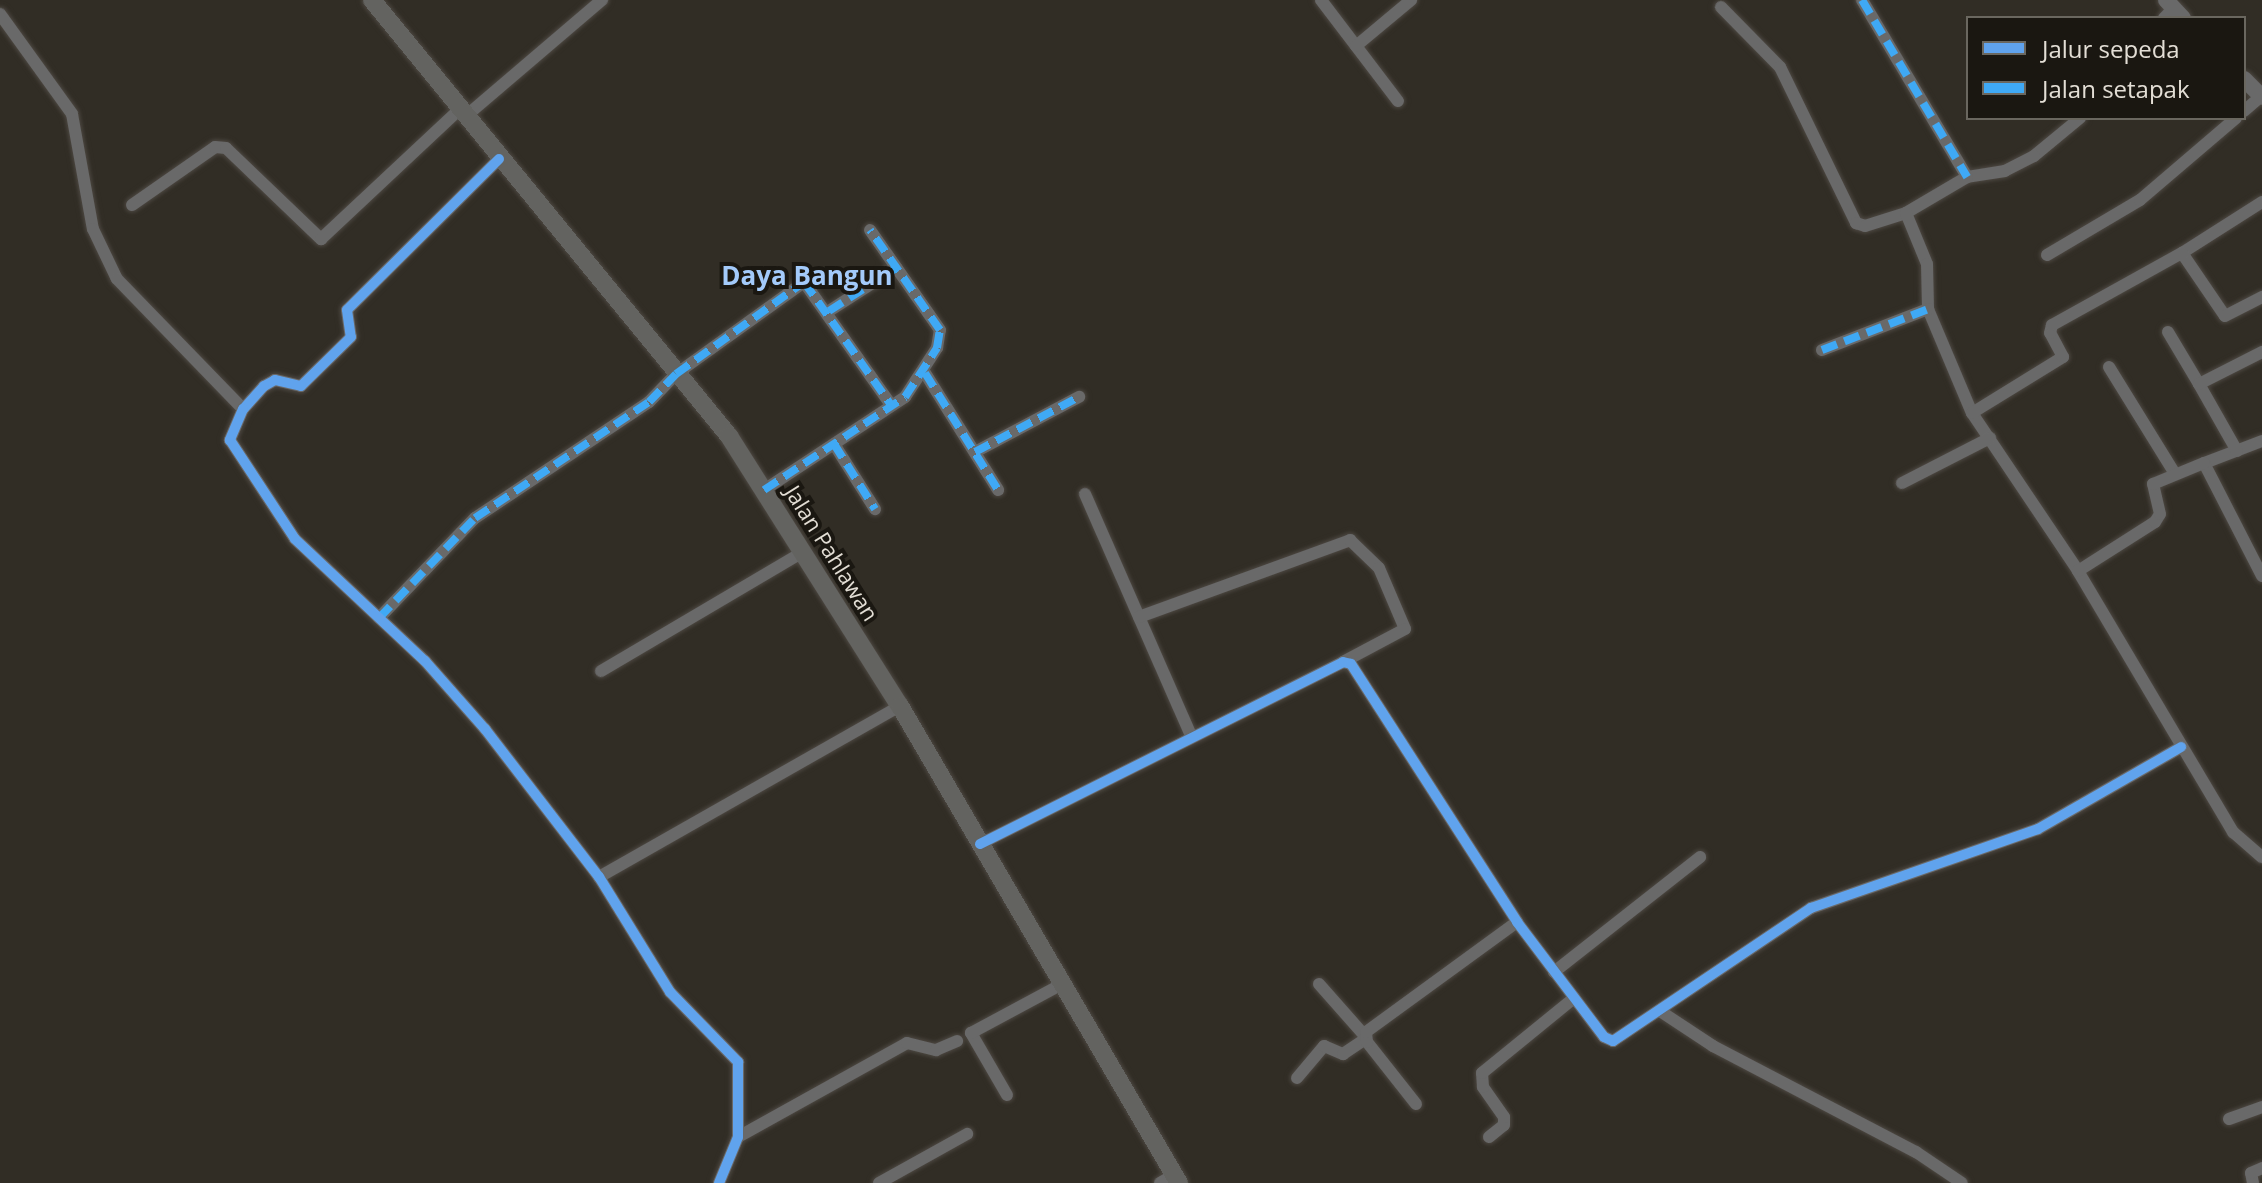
<!DOCTYPE html>
<style>
body{margin:0}
#map{position:relative;width:2262px;height:1183px;overflow:hidden;background:#312d25;font-family:"Open Sans",sans-serif}
div>[style]{position:absolute}
.roads{filter:drop-shadow(0 0 2px #4d4842) drop-shadow(0 0 2px #4d4842)}
.minor>*{height:12px;margin:-6px;padding:0 6px;transform-origin:6px;border-radius:6px;background:#696969}
.tertiary>*{height:16px;margin:-8px;padding:0 8px;transform-origin:8px;border-radius:8px;background:#696969}
.secondary>*{height:18px;margin:-9px;padding:0 9px;transform-origin:9px;border-radius:9px;background:#636360}
.quiet>*{height:8px;margin-top:-4px;transform-origin:0;background:repeating-linear-gradient(90deg,#3fa9f5 0 16px,transparent 0 24px)}
.cycleway>*{height:10px;margin:-5px;padding:0 5px;transform-origin:5px;border-radius:5px;background:#60a3ed}
span{translate:-50% -50%;white-space:nowrap;text-align:center;line-height:1.15;-webkit-text-stroke:8px #1a1711;paint-order:stroke}
.street-label{font-size:22px;color:#e3ded5}
.quarter-label{font-size:26px;color:#a3cafa;font-weight:700}
.legend{position:absolute;left:1966px;top:16px;width:280px;height:104px;box-sizing:border-box;background:#1a1711;border:2px solid #6a675f;margin:0;padding:10px 14px;list-style:none;font-size:24px;color:#e3ded5}
.legend li{display:flex;align-items:center;gap:16px;height:40px}
.legend b{width:40px;border:2px solid #6a675f}
</style>
<div id="map">
<div class="roads">
<div class="minor">
<i style="left:1321px;top:0;width:127px;rotate:52.7deg"></i>
<i style="left:1862px;top:0;width:206px;rotate:59.3deg"></i>
<i style="left:1721px;top:7px;width:84px;rotate:45.5deg"></i>
<i style="left:1780px;top:67px;width:174px;rotate:64deg"></i>
<i style="left:1856px;top:223px;width:9px;rotate:18deg"></i>
<i style="left:1865px;top:226px;width:43px;rotate:-17.6deg"></i>
<i style="left:0;top:14px;width:123px;rotate:54.2deg"></i>
<i style="left:72px;top:114px;width:117px;rotate:79.7deg"></i>
<i style="left:93px;top:229px;width:55px;rotate:64.4deg"></i>
<i style="left:117px;top:279px;width:181px;rotate:45.9deg"></i>
<i style="left:2164px;top:18px;width:14px;rotate:-45deg"></i>
<i style="left:1356px;top:46px;width:72px;rotate:-39.9deg"></i>
<i style="left:2244px;top:111px;width:23px;rotate:-41deg"></i>
<i style="left:466px;top:116px;width:179px;rotate:-40.5deg"></i>
<i style="left:2080px;top:118px;width:60px;rotate:140.4deg"></i>
<i style="left:2034px;top:156px;width:33px;rotate:153deg"></i>
<i style="left:2005px;top:171px;width:38px;rotate:171deg"></i>
<i style="left:1967px;top:177px;width:71px;rotate:149.5deg"></i>
<i style="left:1906px;top:213px;width:55px;rotate:67.6deg"></i>
<i style="left:1927px;top:264px;width:45px;rotate:88.7deg"></i>
<i style="left:1928px;top:309px;width:113px;rotate:67.1deg"></i>
<i style="left:1972px;top:413px;width:190px;rotate:56.1deg"></i>
<i style="left:2078px;top:571px;width:304px;rotate:59.3deg"></i>
<i style="left:2233px;top:832px;width:38px;rotate:41deg"></i>
<i style="left:499px;top:159px;width:214px;rotate:135.2deg"></i>
<i style="left:347px;top:310px;width:27px;rotate:82deg"></i>
<i style="left:351px;top:337px;width:70px;rotate:135.6deg"></i>
<i style="left:301px;top:386px;width:27px;rotate:-167deg"></i>
<i style="left:275px;top:380px;width:13px;rotate:151deg"></i>
<i style="left:264px;top:386px;width:31px;rotate:132deg"></i>
<i style="left:243px;top:409px;width:34px;rotate:113deg"></i>
<i style="left:230px;top:440px;width:118px;rotate:56.7deg"></i>
<i style="left:295px;top:539px;width:178px;rotate:43.2deg"></i>
<i style="left:425px;top:661px;width:91px;rotate:48.6deg"></i>
<i style="left:485px;top:729px;width:187px;rotate:52.4deg"></i>
<i style="left:599px;top:877px;width:135px;rotate:58.3deg"></i>
<i style="left:670px;top:992px;width:98px;rotate:45.8deg"></i>
<i style="left:738px;top:1062px;width:75px;rotate:90deg"></i>
<i style="left:738px;top:1137px;width:50px;rotate:112.4deg"></i>
<i style="left:2262px;top:202px;width:95px;rotate:147.5deg"></i>
<i style="left:2182px;top:253px;width:76px;rotate:55.7deg"></i>
<i style="left:2225px;top:316px;width:42px;rotate:-27.2deg"></i>
<i style="left:132px;top:205px;width:101px;rotate:-34.9deg"></i>
<i style="left:215px;top:147px;width:11px;rotate:5deg"></i>
<i style="left:226px;top:148px;width:132px;rotate:43.8deg"></i>
<i style="left:321px;top:239px;width:190px;rotate:-43.1deg"></i>
<i style="left:2047px;top:255px;width:108px;rotate:-30.6deg"></i>
<i style="left:2140px;top:200px;width:126px;rotate:-40.5deg"></i>
<i style="left:829px;top:311px;width:80px;rotate:-32.7deg"></i>
<i style="left:2168px;top:332px;width:61px;rotate:59.2deg"></i>
<i style="left:1822px;top:350px;width:114px;rotate:-21.1deg"></i>
<i style="left:2109px;top:367px;width:126px;rotate:58.3deg"></i>
<i style="left:925px;top:373px;width:138px;rotate:58deg"></i>
<i style="left:1972px;top:413px;width:107px;rotate:-31.6deg"></i>
<i style="left:2063px;top:357px;width:27px;rotate:-118deg"></i>
<i style="left:2050px;top:333px;width:8px;rotate:-76deg"></i>
<i style="left:2052px;top:325px;width:149px;rotate:-29deg"></i>
<i style="left:2262px;top:441px;width:62px;rotate:159.2deg"></i>
<i style="left:2204px;top:463px;width:127px;rotate:62.8deg"></i>
<i style="left:834px;top:444px;width:77px;rotate:57.8deg"></i>
<i style="left:2237px;top:451px;width:77px;rotate:-119.6deg"></i>
<i style="left:2199px;top:384px;width:71px;rotate:-26.9deg"></i>
<i style="left:975px;top:452px;width:118px;rotate:-27.9deg"></i>
<i style="left:1902px;top:483px;width:99px;rotate:-27.1deg"></i>
<i style="left:764px;top:490px;width:169px;rotate:-33.4deg"></i>
<i style="left:905px;top:397px;width:59px;rotate:-56.9deg"></i>
<i style="left:937px;top:348px;width:18px;rotate:-81deg"></i>
<i style="left:940px;top:330px;width:122px;rotate:-125deg"></i>
<i style="left:1085px;top:494px;width:264px;rotate:66.3deg"></i>
<i style="left:2078px;top:571px;width:91px;rotate:-32.5deg"></i>
<i style="left:2155px;top:522px;width:9px;rotate:-58deg"></i>
<i style="left:2160px;top:514px;width:31px;rotate:-103deg"></i>
<i style="left:2153px;top:484px;width:55px;rotate:-22.4deg"></i>
<i style="left:1139px;top:617px;width:225px;rotate:-20deg"></i>
<i style="left:1350px;top:540px;width:40px;rotate:44deg"></i>
<i style="left:1379px;top:568px;width:66px;rotate:66.9deg"></i>
<i style="left:1405px;top:629px;width:70px;rotate:152deg"></i>
<i style="left:379px;top:618px;width:139px;rotate:-46.2deg"></i>
<i style="left:475px;top:518px;width:209px;rotate:-33.7deg"></i>
<i style="left:649px;top:402px;width:39px;rotate:-46deg"></i>
<i style="left:676px;top:374px;width:158px;rotate:-35.7deg"></i>
<i style="left:804px;top:282px;width:151px;rotate:54.7deg"></i>
<i style="left:601px;top:671px;width:234px;rotate:-30.5deg"></i>
<i style="left:980px;top:844px;width:406px;rotate:-26.6deg"></i>
<i style="left:1343px;top:662px;width:8px;rotate:14deg"></i>
<i style="left:1351px;top:664px;width:307px;rotate:57.2deg"></i>
<i style="left:1517px;top:922px;width:144px;rotate:52.9deg"></i>
<i style="left:1604px;top:1037px;width:10px;rotate:24deg"></i>
<i style="left:1613px;top:1041px;width:239px;rotate:-33.9deg"></i>
<i style="left:1811px;top:908px;width:240px;rotate:-19.2deg"></i>
<i style="left:2038px;top:829px;width:165px;rotate:-29.8deg"></i>
<i style="left:599px;top:877px;width:346px;rotate:-29.6deg"></i>
<i style="left:1554px;top:972px;width:186px;rotate:-38.2deg"></i>
<i style="left:1319px;top:984px;width:69px;rotate:48.5deg"></i>
<i style="left:1660px;top:1011px;width:64px;rotate:33.4deg"></i>
<i style="left:1713px;top:1046px;width:229px;rotate:27.6deg"></i>
<i style="left:1916px;top:1152px;width:55px;rotate:34deg"></i>
<i style="left:1297px;top:1078px;width:42px;rotate:-49.8deg"></i>
<i style="left:1324px;top:1046px;width:21px;rotate:23deg"></i>
<i style="left:1343px;top:1054px;width:27px;rotate:-34deg"></i>
<i style="left:1007px;top:1095px;width:72px;rotate:-120.1deg"></i>
<i style="left:971px;top:1033px;width:103px;rotate:-28.3deg"></i>
<i style="left:1416px;top:1104px;width:79px;rotate:-128.3deg"></i>
<i style="left:1367px;top:1042px;width:10px;rotate:-96deg"></i>
<i style="left:1366px;top:1032px;width:187px;rotate:-36.1deg"></i>
<i style="left:2229px;top:1119px;width:35px;rotate:-20deg"></i>
<i style="left:738px;top:1137px;width:193px;rotate:-29.1deg"></i>
<i style="left:907px;top:1043px;width:30px;rotate:14deg"></i>
<i style="left:936px;top:1050px;width:23px;rotate:-23deg"></i>
<i style="left:1489px;top:1137px;width:19px;rotate:-39deg"></i>
<i style="left:1504px;top:1125px;width:8px;rotate:-90deg"></i>
<i style="left:1504px;top:1117px;width:37px;rotate:-125deg"></i>
<i style="left:1483px;top:1087px;width:14px;rotate:-94deg"></i>
<i style="left:1482px;top:1073px;width:119px;rotate:-39.2deg"></i>
<i style="left:879px;top:1183px;width:101px;rotate:-29.1deg"></i>
<i style="left:1160px;top:1183px;width:16px;rotate:-30deg"></i>
<i style="left:2253px;top:1183px;width:10px;rotate:-101deg"></i>
<i style="left:2251px;top:1173px;width:12px;rotate:-24deg"></i>
</div>
<div class="tertiary">
<i style="left:2166px;top:0;width:25px;rotate:47deg"></i>
<i style="left:2244px;top:79px;width:25px;rotate:45deg"></i>
</div>
<div class="secondary">
<i style="left:372px;top:0;width:564px;rotate:50.69deg"></i>
<i style="left:729px;top:436px;width:320px;rotate:57.7deg"></i>
<i style="left:900px;top:706px;width:553px;rotate:59.68deg"></i>
</div>
</div>
<div class="quiet">
<i style="left:1862px;top:0;width:206px;rotate:59.3deg"></i>
<i style="left:829px;top:311px;width:80px;rotate:-32.7deg"></i>
<i style="left:1822px;top:350px;width:114px;rotate:-21.1deg"></i>
<i style="left:925px;top:373px;width:138px;rotate:58deg"></i>
<i style="left:834px;top:444px;width:77px;rotate:57.8deg"></i>
<i style="left:975px;top:452px;width:118px;rotate:-27.9deg"></i>
<i style="left:764px;top:490px;width:169px;rotate:-33.4deg"></i>
<i style="left:905px;top:397px;width:59px;rotate:-56.9deg"></i>
<i style="left:937px;top:348px;width:18px;rotate:-81deg"></i>
<i style="left:940px;top:330px;width:122px;rotate:-125deg"></i>
<i style="left:379px;top:618px;width:139px;rotate:-46.2deg"></i>
<i style="left:475px;top:518px;width:209px;rotate:-33.7deg"></i>
<i style="left:649px;top:402px;width:39px;rotate:-46deg"></i>
<i style="left:676px;top:374px;width:158px;rotate:-35.7deg"></i>
<i style="left:804px;top:282px;width:151px;rotate:54.7deg"></i>
</div>
<div class="cycleway">
<i style="left:499px;top:159px;width:214px;rotate:135.2deg"></i>
<i style="left:347px;top:310px;width:27px;rotate:82deg"></i>
<i style="left:351px;top:337px;width:70px;rotate:135.6deg"></i>
<i style="left:301px;top:386px;width:27px;rotate:-167deg"></i>
<i style="left:275px;top:380px;width:13px;rotate:151deg"></i>
<i style="left:264px;top:386px;width:31px;rotate:132deg"></i>
<i style="left:243px;top:409px;width:34px;rotate:113deg"></i>
<i style="left:230px;top:440px;width:118px;rotate:56.7deg"></i>
<i style="left:295px;top:539px;width:178px;rotate:43.2deg"></i>
<i style="left:425px;top:661px;width:91px;rotate:48.6deg"></i>
<i style="left:485px;top:729px;width:187px;rotate:52.4deg"></i>
<i style="left:599px;top:877px;width:135px;rotate:58.3deg"></i>
<i style="left:670px;top:992px;width:98px;rotate:45.8deg"></i>
<i style="left:738px;top:1062px;width:75px;rotate:90deg"></i>
<i style="left:738px;top:1137px;width:50px;rotate:112.4deg"></i>
<i style="left:980px;top:844px;width:406px;rotate:-26.6deg"></i>
<i style="left:1343px;top:662px;width:8px;rotate:14deg"></i>
<i style="left:1351px;top:664px;width:307px;rotate:57.2deg"></i>
<i style="left:1517px;top:922px;width:144px;rotate:52.9deg"></i>
<i style="left:1604px;top:1037px;width:10px;rotate:24deg"></i>
<i style="left:1613px;top:1041px;width:239px;rotate:-33.9deg"></i>
<i style="left:1811px;top:908px;width:240px;rotate:-19.2deg"></i>
<i style="left:2038px;top:829px;width:165px;rotate:-29.8deg"></i>
</div>
<div class="street-label">
<span style="left:832px;top:553px;rotate:58deg">Jalan Pahlawan</span>
</div>
<div class="quarter-label">
<span style="left:807px;top:276px">Daya Bangun</span>
</div>
<ul class="legend">
<li><b style="height:10px;background:#60a3ed"></b>Jalur sepeda</li>
<li><b style="height:10px;background:#3fa9f5"></b>Jalan setapak</li>
</ul>
</div>
